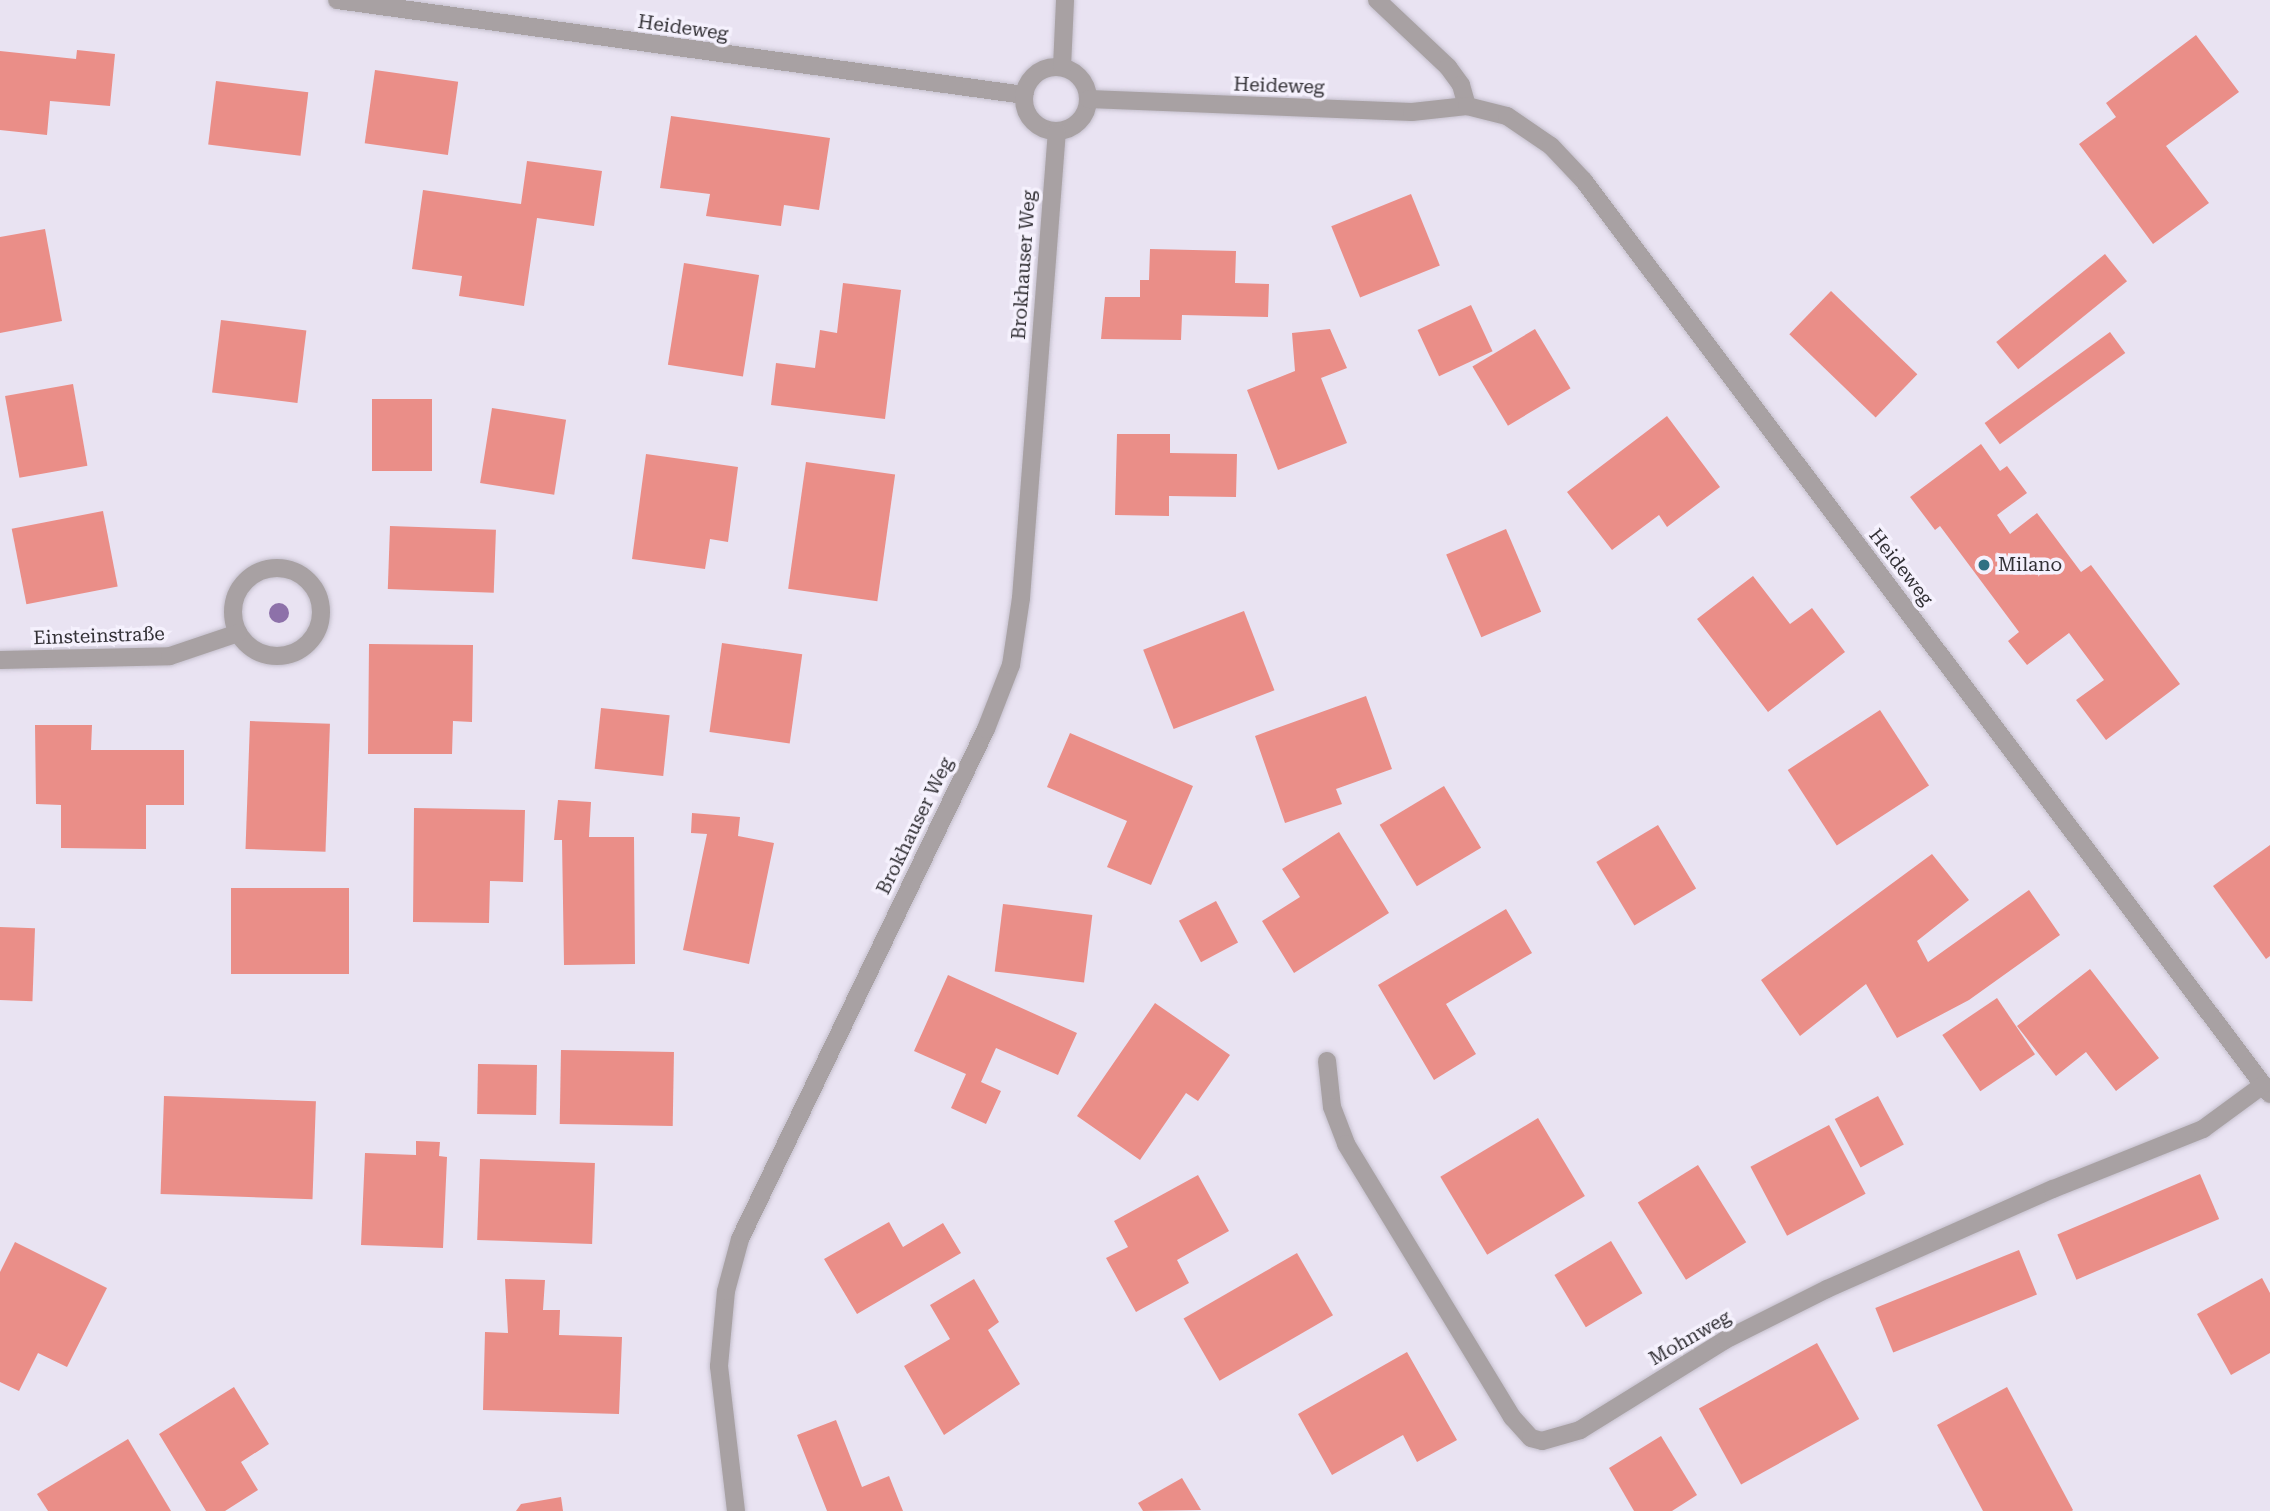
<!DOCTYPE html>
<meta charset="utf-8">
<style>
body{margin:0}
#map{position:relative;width:2270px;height:1511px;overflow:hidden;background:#e9e3f2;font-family:"Roboto Serif",serif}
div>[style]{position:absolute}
.building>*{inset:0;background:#ea8e88;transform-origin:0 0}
.roads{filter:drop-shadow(0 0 2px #c4bfcc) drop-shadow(0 0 2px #c4bfcc)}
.street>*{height:18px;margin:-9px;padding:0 9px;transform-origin:9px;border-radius:9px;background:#a8a1a3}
.street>.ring{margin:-9px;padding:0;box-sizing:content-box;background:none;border:18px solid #a8a1a3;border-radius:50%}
.trees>*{width:20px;height:20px;margin:-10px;border-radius:50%;background:#8d71a9}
.dots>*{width:19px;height:19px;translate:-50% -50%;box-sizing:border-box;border:4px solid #f5f1fd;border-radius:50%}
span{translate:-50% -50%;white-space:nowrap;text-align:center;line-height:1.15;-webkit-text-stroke:7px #f5f1fd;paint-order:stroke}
.street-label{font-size:19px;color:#323035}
.poi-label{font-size:19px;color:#323035}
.left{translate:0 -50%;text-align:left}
</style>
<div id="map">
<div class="building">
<i style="clip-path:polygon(2196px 35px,2239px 92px,2166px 146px,2209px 203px,2153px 244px,2079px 144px,2116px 117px,2106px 103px)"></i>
<i style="clip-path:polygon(77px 50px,115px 54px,110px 106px,50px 101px,47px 135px,0 130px,0 51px,76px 59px)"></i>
<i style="left:375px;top:70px;width:84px;height:74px;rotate:8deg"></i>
<i style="left:216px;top:81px;width:93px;height:64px;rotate:7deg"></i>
<i style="clip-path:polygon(671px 116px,830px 138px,819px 210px,784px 205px,781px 226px,706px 216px,710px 194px,660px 188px)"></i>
<i style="clip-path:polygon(527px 161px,602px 171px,594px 226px,537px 218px,524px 306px,459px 296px,462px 276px,412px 269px,423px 190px,521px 204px)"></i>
<i style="left:1411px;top:194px;width:77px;height:86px;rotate:68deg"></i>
<i style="clip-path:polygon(45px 229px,62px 321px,0 333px,0 237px)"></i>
<i style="clip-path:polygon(1150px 249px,1236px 251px,1235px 283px,1269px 284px,1268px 317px,1182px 315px,1181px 340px,1101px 339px,1105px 297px,1140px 297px,1140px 280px,1149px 280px)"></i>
<i style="left:2105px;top:254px;width:35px;height:140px;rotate:51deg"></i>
<i style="left:684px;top:263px;width:76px;height:103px;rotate:9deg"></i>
<i style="clip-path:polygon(843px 283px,901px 290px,885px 419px,771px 405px,776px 363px,815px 368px,820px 330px,837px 333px)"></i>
<i style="left:1831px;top:291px;width:120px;height:60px;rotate:44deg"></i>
<i style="left:1471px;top:305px;width:51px;height:59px;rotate:65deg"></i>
<i style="left:221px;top:320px;width:86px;height:73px;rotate:7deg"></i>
<i style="clip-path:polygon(1330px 329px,1347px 368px,1321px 378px,1347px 443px,1278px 470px,1247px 390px,1295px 371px,1292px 333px)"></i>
<i style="left:1535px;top:329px;width:69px;height:73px;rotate:59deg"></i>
<i style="left:2110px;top:332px;width:26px;height:155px;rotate:54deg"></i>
<i style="left:73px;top:384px;width:83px;height:69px;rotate:80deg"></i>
<i style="left:372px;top:399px;width:60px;height:72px"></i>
<i style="left:492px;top:408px;width:75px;height:76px;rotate:9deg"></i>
<i style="clip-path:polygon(1667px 416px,1720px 487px,1667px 527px,1659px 515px,1612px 550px,1567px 492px)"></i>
<i style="clip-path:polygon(1117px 434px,1170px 434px,1170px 453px,1237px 454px,1236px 497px,1169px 496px,1169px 516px,1115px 515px)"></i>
<i style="clip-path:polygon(1981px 444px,2000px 471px,2007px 466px,2027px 493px,1997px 515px,2010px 534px,2037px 513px,2081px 572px,2091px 565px,2180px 684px,2106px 740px,2076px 700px,2104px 680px,2069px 633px,2027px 665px,2008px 641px,2019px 632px,1940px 526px,1935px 530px,1910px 497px)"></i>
<i style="clip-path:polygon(646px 454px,738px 467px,728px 542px,710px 539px,705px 569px,632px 559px)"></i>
<i style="left:806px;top:462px;width:90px;height:128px;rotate:8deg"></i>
<i style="left:103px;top:511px;width:77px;height:93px;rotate:79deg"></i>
<i style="left:390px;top:526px;width:106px;height:63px;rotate:2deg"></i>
<i style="left:1506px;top:529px;width:90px;height:65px;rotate:67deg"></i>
<i style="clip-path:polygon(1753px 576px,1790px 624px,1812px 608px,1845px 652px,1768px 712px,1697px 619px)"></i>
<i style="left:1244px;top:611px;width:85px;height:108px;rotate:69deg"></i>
<i style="left:722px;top:643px;width:81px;height:90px;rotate:8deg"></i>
<i style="clip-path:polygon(369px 644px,473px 645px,472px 722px,453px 721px,452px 754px,368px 754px)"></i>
<i style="clip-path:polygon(1366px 696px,1392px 769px,1336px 789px,1342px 804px,1285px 823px,1255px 736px)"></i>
<i style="left:601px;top:708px;width:69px;height:61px;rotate:6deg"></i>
<i style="left:1880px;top:710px;width:90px;height:110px;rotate:57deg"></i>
<i style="left:250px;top:721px;width:80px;height:128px;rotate:2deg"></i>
<i style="clip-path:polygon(35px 725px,92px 725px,91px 750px,184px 750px,184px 805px,146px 805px,146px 849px,61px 848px,61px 805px,36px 804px)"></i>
<i style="clip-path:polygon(1070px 733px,1193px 786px,1151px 885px,1107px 867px,1127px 821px,1047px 787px)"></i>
<i style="left:1444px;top:786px;width:72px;height:75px;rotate:59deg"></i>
<i style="clip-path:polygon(558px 800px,591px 802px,589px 837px,634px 837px,635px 964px,564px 965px,562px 840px,554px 840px)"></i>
<i style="clip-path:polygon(414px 808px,525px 810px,523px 882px,490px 881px,489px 923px,413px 922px)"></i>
<i style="clip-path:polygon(692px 813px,740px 817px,738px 836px,774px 843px,749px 964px,683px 950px,707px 834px,691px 833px)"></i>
<i style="left:1658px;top:825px;width:74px;height:72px;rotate:59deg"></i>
<i style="clip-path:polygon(1339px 832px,1389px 913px,1294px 973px,1262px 921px,1300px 897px,1282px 869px)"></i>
<i style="clip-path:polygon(2270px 845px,2270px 956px,2266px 959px,2213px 886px)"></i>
<i style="clip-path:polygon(1932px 854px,1969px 900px,1917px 941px,1928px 962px,2029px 890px,2060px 935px,1969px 1000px,1897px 1038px,1866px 984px,1800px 1036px,1761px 980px)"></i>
<i style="left:231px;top:888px;width:118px;height:86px"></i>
<i style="left:1216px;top:901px;width:47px;height:42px;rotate:62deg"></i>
<i style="left:1003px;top:904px;width:90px;height:68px;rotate:7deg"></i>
<i style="clip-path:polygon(1506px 909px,1532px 953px,1446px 1004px,1476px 1054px,1434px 1080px,1378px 985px)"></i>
<i style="left:0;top:927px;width:35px;height:73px;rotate:2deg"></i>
<i style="clip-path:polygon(2090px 969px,2159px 1058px,2116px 1091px,2086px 1052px,2056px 1076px,2017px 1026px)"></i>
<i style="clip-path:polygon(948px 975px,1077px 1033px,1058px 1075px,996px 1048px,981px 1082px,1001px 1091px,986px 1124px,951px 1108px,966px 1074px,914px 1051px)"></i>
<i style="left:1997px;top:998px;width:68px;height:66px;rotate:56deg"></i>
<i style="clip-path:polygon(1155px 1003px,1230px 1055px,1198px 1101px,1186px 1093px,1140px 1160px,1077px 1116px)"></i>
<i style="left:561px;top:1050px;width:113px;height:74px;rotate:1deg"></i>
<i style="left:478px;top:1064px;width:59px;height:50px;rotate:1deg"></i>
<i style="left:164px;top:1096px;width:152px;height:98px;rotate:2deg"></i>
<i style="left:1878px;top:1096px;width:55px;height:49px;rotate:62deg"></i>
<i style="left:1538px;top:1118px;width:91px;height:114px;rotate:59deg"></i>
<i style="left:1829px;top:1125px;width:78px;height:89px;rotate:62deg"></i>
<i style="clip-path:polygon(416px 1141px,440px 1142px,439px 1156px,447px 1157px,443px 1248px,361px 1245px,365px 1153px,416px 1155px)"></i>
<i style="left:480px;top:1159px;width:115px;height:81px;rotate:2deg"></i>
<i style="left:1698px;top:1165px;width:91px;height:71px;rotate:58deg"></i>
<i style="left:2200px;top:1174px;width:49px;height:155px;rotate:67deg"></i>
<i style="clip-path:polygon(1198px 1175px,1229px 1231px,1177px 1260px,1189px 1283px,1136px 1312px,1106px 1258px,1128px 1247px,1114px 1221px)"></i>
<i style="clip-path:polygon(889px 1222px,903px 1247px,943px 1223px,961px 1253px,857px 1314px,824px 1259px)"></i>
<i style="left:1611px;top:1241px;width:61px;height:66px;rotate:59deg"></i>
<i style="clip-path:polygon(15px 1242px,107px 1288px,67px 1367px,38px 1353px,19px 1391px,0 1382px,0 1272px)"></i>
<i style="left:2019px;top:1250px;width:48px;height:155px;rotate:68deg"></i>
<i style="left:1297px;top:1253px;width:72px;height:131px;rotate:60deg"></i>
<i style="clip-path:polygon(2262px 1278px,2270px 1293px,2270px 1353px,2231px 1375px,2197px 1314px)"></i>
<i style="clip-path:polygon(505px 1279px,545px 1280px,543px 1310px,560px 1310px,559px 1335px,622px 1337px,619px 1414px,483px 1410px,485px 1332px,508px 1333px)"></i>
<i style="clip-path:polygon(974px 1279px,999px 1322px,988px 1330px,1020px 1384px,944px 1435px,904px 1366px,950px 1339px,930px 1305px)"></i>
<i style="left:1817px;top:1343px;width:87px;height:135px;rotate:61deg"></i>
<i style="clip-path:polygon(1407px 1352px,1457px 1440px,1417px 1462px,1403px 1435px,1332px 1475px,1298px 1414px)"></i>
<i style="clip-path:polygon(234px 1387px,269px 1444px,241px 1462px,258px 1490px,225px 1511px,206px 1511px,159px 1434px)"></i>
<i style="clip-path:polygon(2007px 1387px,2073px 1510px,2072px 1511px,1983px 1511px,1937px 1425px)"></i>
<i style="clip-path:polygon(836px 1420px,862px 1487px,889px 1476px,903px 1511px,827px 1511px,797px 1435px)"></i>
<i style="clip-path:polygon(1661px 1436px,1697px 1495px,1672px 1511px,1634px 1511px,1609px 1468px)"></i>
<i style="clip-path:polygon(128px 1439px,171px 1511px,48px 1511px,37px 1494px)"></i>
<i style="clip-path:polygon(1182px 1478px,1201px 1510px,1143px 1511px,1138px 1503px)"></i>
<i style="clip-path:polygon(561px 1497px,563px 1511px,516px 1511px,521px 1504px)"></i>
</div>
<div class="roads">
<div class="street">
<i style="left:337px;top:0;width:694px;rotate:7.87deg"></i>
<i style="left:1377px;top:0;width:98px;rotate:43.3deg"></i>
<i style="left:1448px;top:67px;width:22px;rotate:54deg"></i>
<i style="left:1461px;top:85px;width:22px;rotate:74deg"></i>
<i class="ring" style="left:1024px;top:67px;width:46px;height:46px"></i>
<i style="left:1062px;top:67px;width:67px;rotate:-87.4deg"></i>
<i style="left:1089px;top:99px;width:323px;rotate:2.3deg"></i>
<i style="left:1412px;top:112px;width:55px;rotate:-6.2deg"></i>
<i style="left:1467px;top:106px;width:41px;rotate:14deg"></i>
<i style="left:1507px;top:116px;width:53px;rotate:34.3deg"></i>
<i style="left:1551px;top:146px;width:48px;rotate:46.7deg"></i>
<i style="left:1584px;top:181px;width:1142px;rotate:53.08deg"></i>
<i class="ring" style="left:233px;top:568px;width:70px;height:70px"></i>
<i style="left:0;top:660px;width:170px;rotate:-1.3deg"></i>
<i style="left:170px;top:656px;width:72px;rotate:-18.7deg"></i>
<i style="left:1327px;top:1061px;width:46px;rotate:83.8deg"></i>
<i style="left:1332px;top:1107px;width:40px;rotate:69deg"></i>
<i style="left:1346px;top:1144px;width:320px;rotate:58.7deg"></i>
<i style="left:1512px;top:1417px;width:28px;rotate:48deg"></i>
<i style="left:1531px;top:1438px;width:11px;rotate:15deg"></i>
<i style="left:1542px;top:1441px;width:40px;rotate:-16deg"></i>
<i style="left:1580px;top:1430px;width:171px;rotate:-31.8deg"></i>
<i style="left:1725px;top:1340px;width:114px;rotate:-26.6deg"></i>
<i style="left:1827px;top:1289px;width:247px;rotate:-23.9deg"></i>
<i style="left:2053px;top:1189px;width:162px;rotate:-21.8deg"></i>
<i style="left:2203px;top:1129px;width:74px;rotate:-36.3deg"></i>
<i style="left:736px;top:1511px;width:146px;rotate:-96.7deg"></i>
<i style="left:719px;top:1366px;width:75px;rotate:-84.7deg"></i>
<i style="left:726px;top:1291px;width:54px;rotate:-74.9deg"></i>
<i style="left:740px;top:1239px;width:566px;rotate:-64.25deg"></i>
<i style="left:986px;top:729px;width:69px;rotate:-68.7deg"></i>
<i style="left:1011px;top:665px;width:68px;rotate:-81.5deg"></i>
<i style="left:1021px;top:598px;width:467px;rotate:-85.6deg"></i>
</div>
</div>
<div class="trees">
<i style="left:279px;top:613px"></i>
</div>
<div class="dots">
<i style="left:1984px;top:565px;background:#2f7083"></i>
</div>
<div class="street-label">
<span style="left:683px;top:28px;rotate:8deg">Heideweg</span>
<span style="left:1279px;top:86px;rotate:2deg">Heideweg</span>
<span style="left:1024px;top:265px;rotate:-86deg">Brokhauser Weg</span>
<span style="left:1901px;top:567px;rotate:52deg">Heideweg</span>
<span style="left:99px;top:636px;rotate:-2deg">Einsteinstraße</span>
<span style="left:915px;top:826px;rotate:-64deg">Brokhauser Weg</span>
<span style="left:1690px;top:1338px;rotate:-30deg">Mohnweg</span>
</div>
<div class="poi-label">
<span class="left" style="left:1998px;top:565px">Milano</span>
</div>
</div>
